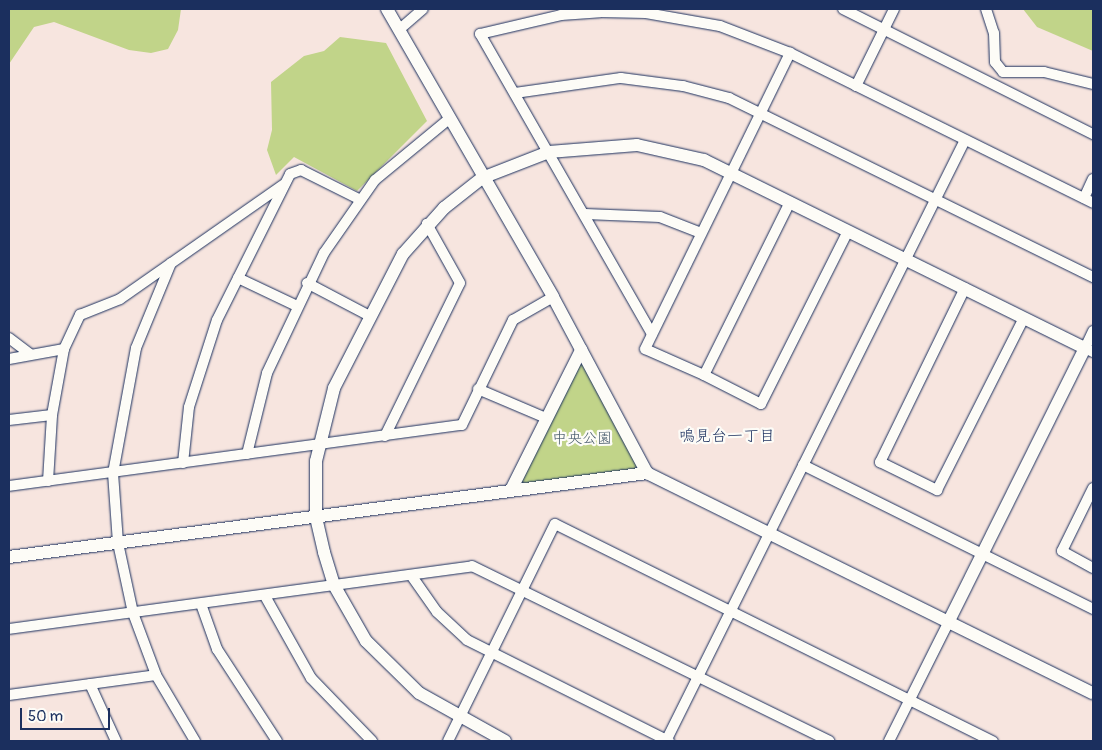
<!DOCTYPE html>
<meta charset="utf-8">
<style>
body{margin:0}
#map{position:relative;width:1102px;height:750px;overflow:hidden;background:#f7e5df;font-family:Pangolin,"Klee One",sans-serif}
div>[style]{position:absolute}
.green>*{inset:0;background:#c1d489}
.roads{filter:drop-shadow(0 0 1px #1b2f5e) drop-shadow(0 0 1px #1b2f5e)}
.minor>*{height:10px;margin:-5px;padding:0 5px;transform-origin:5px;border-radius:5px;background:#fdfcf7}
.tertiary>*{height:12px;margin:-6px;padding:0 6px;transform-origin:6px;border-radius:6px;background:#fdfcf7}
span{translate:-50% -50%;white-space:nowrap;text-align:center;line-height:1.15;-webkit-text-stroke:4.5px #fdfcf7;paint-order:stroke}
.park-label{font-size:15px;color:#445869}
.neighbourhood-label{font-size:16px;color:#1b2f5e}
.frame{position:absolute;inset:0;border:10px solid #1b2f5e;pointer-events:none}
.scale{position:absolute;left:20px;top:708px;width:90px;height:22px;box-sizing:border-box;border:2px solid #1b2f5e;border-top:0;padding-left:6px;font-size:15px;line-height:18px;white-space:nowrap;color:#1b2f5e;-webkit-text-stroke:4px #fdfcf7;paint-order:stroke}
</style>
<div id="map">
<div class="green">
<i style="clip-path:polygon(9px 9px,181px 9px,178px 30px,168px 49px,151px 53px,129px 50px,54px 22px,34px 27px,9px 64px)"></i>
<i style="clip-path:polygon(1023px 9px,1093px 9px,1093px 51px,1037px 27px)"></i>
<i style="clip-path:polygon(340px 37px,386px 43px,427px 121px,357px 191px,294px 157px,276px 175px,267px 150px,272px 130px,271px 82px,304px 56px,324px 51px)"></i>
<i style="clip-path:polygon(581px 350px,647px 473px,511px 490px)"></i>
</div>
<div class="roads">
<div class="minor">
<i style="left:843px;top:9px;width:280px;rotate:26.6deg"></i>
<i style="left:986px;top:9px;width:25px;rotate:72deg"></i>
<i style="left:994px;top:33px;width:29px;rotate:88deg"></i>
<i style="left:995px;top:62px;width:13px;rotate:51deg"></i>
<i style="left:1003px;top:72px;width:41px"></i>
<i style="left:1044px;top:72px;width:50px;rotate:13.8deg"></i>
<i style="left:401px;top:28px;width:29px;rotate:-41deg"></i>
<i style="left:856px;top:86px;width:86px;rotate:-63.7deg"></i>
<i style="left:515px;top:93px;width:107px;rotate:-8.1deg"></i>
<i style="left:621px;top:78px;width:63px;rotate:7.4deg"></i>
<i style="left:683px;top:86px;width:48px;rotate:14.6deg"></i>
<i style="left:729px;top:98px;width:406px;rotate:26.2deg"></i>
<i style="left:1084px;top:198px;width:21px;rotate:-65deg"></i>
<i style="left:790px;top:202px;width:193px;rotate:116.4deg"></i>
<i style="left:704px;top:375px;width:64px;rotate:27deg"></i>
<i style="left:761px;top:404px;width:194px;rotate:-63.3deg"></i>
<i style="left:585px;top:214px;width:75px;rotate:2.3deg"></i>
<i style="left:660px;top:217px;width:44px;rotate:21.3deg"></i>
<i style="left:171px;top:263px;width:92px;rotate:112.4deg"></i>
<i style="left:136px;top:348px;width:127px;rotate:100.4deg"></i>
<i style="left:113px;top:473px;width:70px;rotate:85.9deg"></i>
<i style="left:118px;top:543px;width:72px;rotate:77.9deg"></i>
<i style="left:133px;top:613px;width:66px;rotate:69.6deg"></i>
<i style="left:156px;top:675px;width:77px;rotate:59.4deg"></i>
<i style="left:238px;top:278px;width:65px;rotate:25.4deg"></i>
<i style="left:307px;top:283px;width:69px;rotate:27.7deg"></i>
<i style="left:965px;top:288px;width:194px;rotate:116deg"></i>
<i style="left:880px;top:462px;width:64px;rotate:26.2deg"></i>
<i style="left:937px;top:490px;width:193px;rotate:-63.2deg"></i>
<i style="left:1093px;top:331px;width:19px;rotate:115deg"></i>
<i style="left:1085px;top:348px;width:9px;rotate:27deg"></i>
<i style="left:652px;top:334px;width:346px;rotate:-119.8deg"></i>
<i style="left:480px;top:34px;width:83px;rotate:-13.2deg"></i>
<i style="left:561px;top:15px;width:39px;rotate:-4deg"></i>
<i style="left:600px;top:12px;width:46px;rotate:1.2deg"></i>
<i style="left:646px;top:13px;width:75px;rotate:10deg"></i>
<i style="left:720px;top:26px;width:75px;rotate:21.1deg"></i>
<i style="left:790px;top:53px;width:338px;rotate:26.3deg"></i>
<i style="left:9px;top:338px;width:26px;rotate:37deg"></i>
<i style="left:9px;top:359px;width:56px;rotate:-10.3deg"></i>
<i style="left:704px;top:375px;width:64px;rotate:-156.2deg"></i>
<i style="left:645px;top:349px;width:330px;rotate:-63.9deg"></i>
<i style="left:478px;top:389px;width:74px;rotate:23.1deg"></i>
<i style="left:9px;top:420px;width:43px;rotate:-6.6deg"></i>
<i style="left:385px;top:436px;width:170px;rotate:-63.9deg"></i>
<i style="left:460px;top:283px;width:68px;rotate:-119.2deg"></i>
<i style="left:247px;top:454px;width:83px;rotate:-76.1deg"></i>
<i style="left:267px;top:373px;width:133px;rotate:-64.6deg"></i>
<i style="left:324px;top:253px;width:89px;rotate:-55.1deg"></i>
<i style="left:375px;top:180px;width:96px;rotate:-39.5deg"></i>
<i style="left:183px;top:463px;width:56px;rotate:-83.9deg"></i>
<i style="left:189px;top:407px;width:91px;rotate:-72.2deg"></i>
<i style="left:217px;top:320px;width:163px;rotate:-63.4deg"></i>
<i style="left:290px;top:174px;width:12px;rotate:-20deg"></i>
<i style="left:301px;top:170px;width:65px;rotate:26.6deg"></i>
<i style="left:803px;top:465px;width:324px;rotate:26.4deg"></i>
<i style="left:48px;top:481px;width:66px;rotate:-86.5deg"></i>
<i style="left:52px;top:415px;width:67px;rotate:-79.7deg"></i>
<i style="left:64px;top:349px;width:38px;rotate:-65deg"></i>
<i style="left:80px;top:315px;width:43px;rotate:-21.8deg"></i>
<i style="left:120px;top:299px;width:199px;rotate:-35deg"></i>
<i style="left:9px;top:486px;width:457px;rotate:-7.7deg"></i>
<i style="left:462px;top:425px;width:117px;rotate:-64.1deg"></i>
<i style="left:513px;top:320px;width:46px;rotate:-29.9deg"></i>
<i style="left:1093px;top:488px;width:70px;rotate:116.2deg"></i>
<i style="left:1062px;top:551px;width:35px;rotate:29deg"></i>
<i style="left:411px;top:575px;width:45px;rotate:54.9deg"></i>
<i style="left:437px;top:612px;width:41px;rotate:43deg"></i>
<i style="left:467px;top:640px;width:226px;rotate:26.6deg"></i>
<i style="left:265px;top:596px;width:94px;rotate:60.7deg"></i>
<i style="left:311px;top:678px;width:88px;rotate:45.9deg"></i>
<i style="left:201px;top:604px;width:48px;rotate:70.4deg"></i>
<i style="left:217px;top:649px;width:110px;rotate:56.9deg"></i>
<i style="left:9px;top:629px;width:467px;rotate:-7.7deg"></i>
<i style="left:472px;top:566px;width:398px;rotate:26.1deg"></i>
<i style="left:90px;top:684px;width:63px;rotate:65.5deg"></i>
<i style="left:9px;top:695px;width:148px;rotate:-7.7deg"></i>
<i style="left:448px;top:741px;width:242px;rotate:-63.8deg"></i>
<i style="left:555px;top:524px;width:489px;rotate:26.4deg"></i>
<i style="left:666px;top:741px;width:671px;rotate:-63.55deg"></i>
<i style="left:889px;top:741px;width:134px;rotate:-63.4deg"></i>
</div>
<div class="tertiary">
<i style="left:387px;top:9px;width:332px;rotate:60deg"></i>
<i style="left:553px;top:297px;width:200px;rotate:61.9deg"></i>
<i style="left:511px;top:490px;width:157px;rotate:-63.4deg"></i>
<i style="left:9px;top:557px;width:644px;rotate:-7.5deg"></i>
<i style="left:647px;top:473px;width:497px;rotate:26.3deg"></i>
<i style="left:505px;top:741px;width:98px;rotate:-150.8deg"></i>
<i style="left:419px;top:693px;width:74px;rotate:-135.5deg"></i>
<i style="left:366px;top:641px;width:64px;rotate:-119.7deg"></i>
<i style="left:334px;top:585px;width:34px;rotate:-107deg"></i>
<i style="left:324px;top:552px;width:35px;rotate:-103deg"></i>
<i style="left:316px;top:518px;width:57px;rotate:-90deg"></i>
<i style="left:316px;top:461px;width:75px;rotate:-76.1deg"></i>
<i style="left:334px;top:388px;width:151px;rotate:-62.8deg"></i>
<i style="left:403px;top:254px;width:62px;rotate:-48.3deg"></i>
<i style="left:444px;top:208px;width:48px;rotate:-38.3deg"></i>
<i style="left:482px;top:178px;width:72px;rotate:-21.2deg"></i>
<i style="left:549px;top:152px;width:88px;rotate:-4.5deg"></i>
<i style="left:637px;top:145px;width:69px;rotate:12.6deg"></i>
<i style="left:704px;top:160px;width:425px;rotate:26.3deg"></i>
<i style="left:1085px;top:348px;width:305px;rotate:116.5deg"></i>
</div>
</div>
<div class="park-label">
<span style="left:582px;top:439px">中央公園</span>
</div>
<div class="neighbourhood-label">
<span style="left:727px;top:436px">鳴見台一丁目</span>
</div>
<div class="frame"></div>
<div class="scale">50 m</div>
</div>
